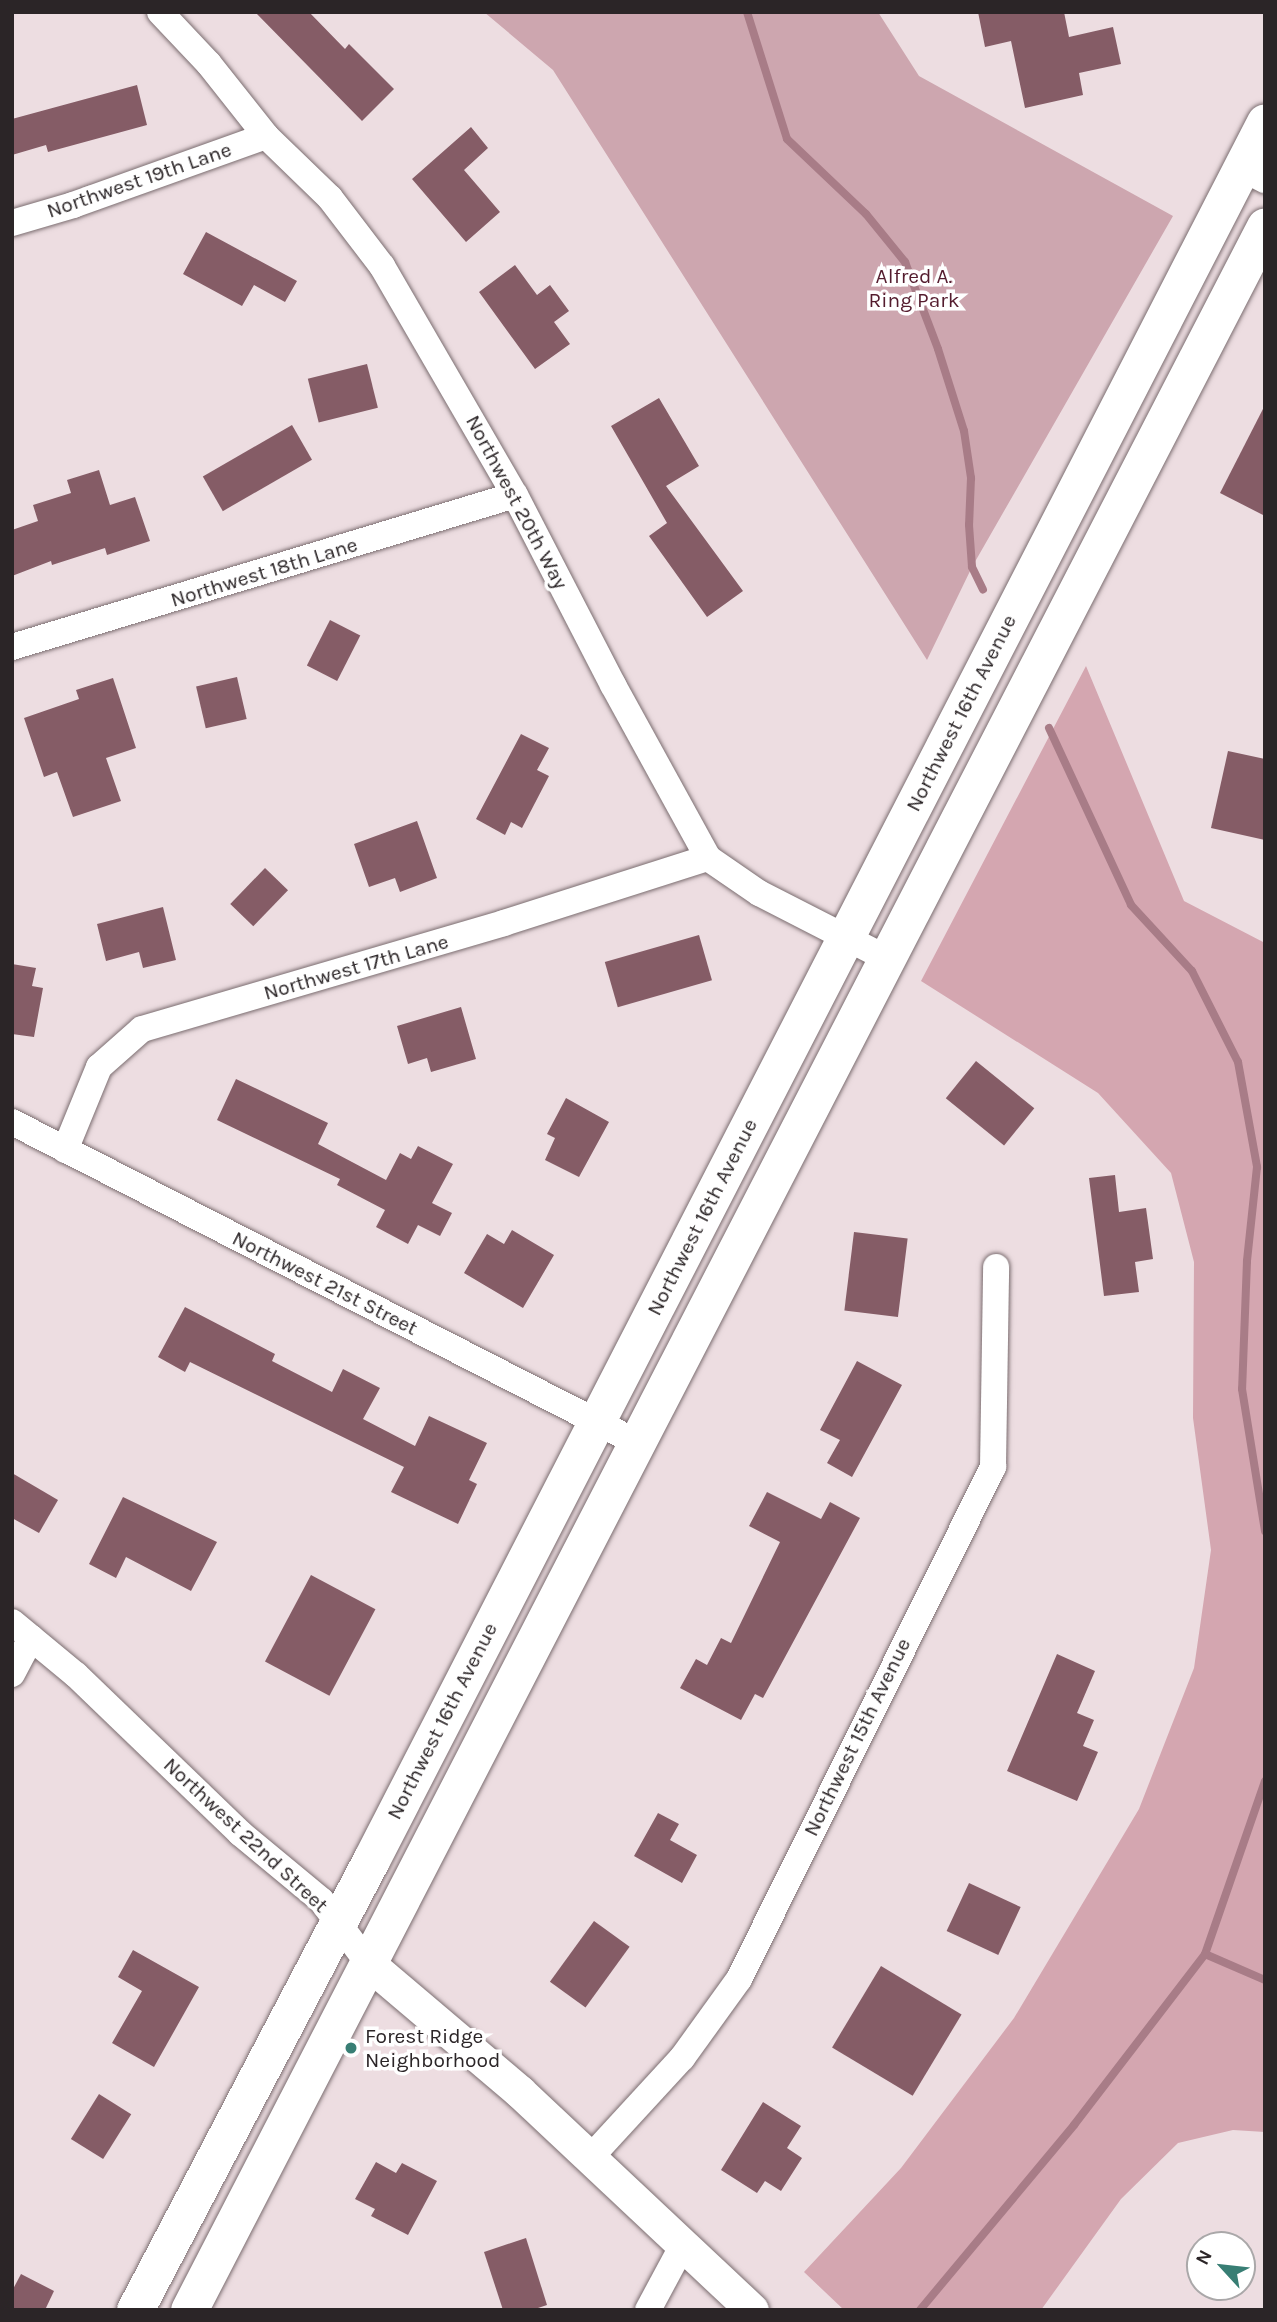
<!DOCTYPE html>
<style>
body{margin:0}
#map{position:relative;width:1277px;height:2322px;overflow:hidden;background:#eddde1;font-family:Karla,sans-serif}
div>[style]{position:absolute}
.green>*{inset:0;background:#cda6af}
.forest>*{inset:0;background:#d4a6b0}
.stream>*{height:8px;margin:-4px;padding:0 4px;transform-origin:4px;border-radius:4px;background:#a87c87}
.building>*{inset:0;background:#855c66;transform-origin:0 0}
.roads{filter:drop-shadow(0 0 2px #7b6d70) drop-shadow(0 0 2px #7b6d70)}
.minor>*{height:26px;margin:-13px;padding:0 13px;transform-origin:13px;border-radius:13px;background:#fff}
.tertiary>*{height:33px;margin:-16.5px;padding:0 16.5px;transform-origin:16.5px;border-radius:16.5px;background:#fff}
.secondary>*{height:37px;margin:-18.5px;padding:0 18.5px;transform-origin:18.5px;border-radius:18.5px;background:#fff}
.dots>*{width:19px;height:19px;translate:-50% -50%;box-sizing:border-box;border:4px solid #fff;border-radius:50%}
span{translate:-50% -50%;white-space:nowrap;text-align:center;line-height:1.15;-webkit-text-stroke:7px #fff;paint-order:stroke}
.street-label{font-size:21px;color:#2b2527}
.park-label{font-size:21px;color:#541c2e}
.poi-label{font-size:21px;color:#2b2527}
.left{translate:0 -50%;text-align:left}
.frame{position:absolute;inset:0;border:14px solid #2b2527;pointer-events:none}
.north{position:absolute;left:1186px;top:2231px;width:70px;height:70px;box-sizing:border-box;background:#fff;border:2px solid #aaa8a9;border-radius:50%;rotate:297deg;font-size:19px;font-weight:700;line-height:28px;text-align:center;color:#2b2527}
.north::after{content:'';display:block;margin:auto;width:24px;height:32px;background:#387e74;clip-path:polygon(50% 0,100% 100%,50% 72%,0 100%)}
</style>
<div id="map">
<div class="green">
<i style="clip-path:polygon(484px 12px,878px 12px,919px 76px,1173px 216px,972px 567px,927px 660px,553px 70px)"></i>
</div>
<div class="forest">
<i style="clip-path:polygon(1086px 666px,1184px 901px,1265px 943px,1265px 2132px,1233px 2130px,1178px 2143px,1121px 2199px,1041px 2310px,844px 2310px,804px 2272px,901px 2168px,1014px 2018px,1139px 1809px,1194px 1668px,1211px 1550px,1193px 1418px,1194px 1262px,1171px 1173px,1098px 1093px,921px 981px)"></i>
</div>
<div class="stream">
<i style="left:747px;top:12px;width:133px;rotate:72.5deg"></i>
<i style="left:787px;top:139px;width:109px;rotate:43.5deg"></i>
<i style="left:866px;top:214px;width:62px;rotate:50.9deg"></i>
<i style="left:905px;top:262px;width:93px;rotate:69.2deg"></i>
<i style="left:938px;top:349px;width:86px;rotate:72.4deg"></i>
<i style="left:964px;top:431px;width:48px;rotate:81.5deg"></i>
<i style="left:971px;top:478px;width:47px;rotate:92.4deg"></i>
<i style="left:969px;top:525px;width:42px;rotate:85.9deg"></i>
<i style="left:972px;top:567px;width:25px;rotate:64deg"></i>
<i style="left:1049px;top:728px;width:195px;rotate:65.1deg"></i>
<i style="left:1131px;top:905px;width:90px;rotate:47.3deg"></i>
<i style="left:1192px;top:971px;width:102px;rotate:63.2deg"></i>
<i style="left:1238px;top:1062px;width:107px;rotate:79.7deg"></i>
<i style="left:1257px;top:1167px;width:95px;rotate:96.1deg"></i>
<i style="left:1247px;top:1261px;width:128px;rotate:92.2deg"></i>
<i style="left:1242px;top:1389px;width:144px;rotate:80.8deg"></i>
<i style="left:1265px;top:1781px;width:183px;rotate:109.1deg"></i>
<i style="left:1205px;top:1954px;width:65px;rotate:23.4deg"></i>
<i style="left:920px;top:2310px;width:241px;rotate:-50.2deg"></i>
<i style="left:1074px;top:2125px;width:215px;rotate:-52.5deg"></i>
</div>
<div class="building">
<i style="clip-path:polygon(255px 12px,309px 12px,345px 49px,349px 44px,394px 89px,362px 121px)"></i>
<i style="clip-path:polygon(978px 12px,1064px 12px,1069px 37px,1113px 27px,1121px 64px,1079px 73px,1083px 95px,1025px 108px,1011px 41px,985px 47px)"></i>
<i style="clip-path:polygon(137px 85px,147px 125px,48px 152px,46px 145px,12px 155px,12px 119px)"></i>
<i style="clip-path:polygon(471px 127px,488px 148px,464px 170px,500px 212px,466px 242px,412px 179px)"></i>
<i style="clip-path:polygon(206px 232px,297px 281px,285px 302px,254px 285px,242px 306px,183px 274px)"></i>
<i style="clip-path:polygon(515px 265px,537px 295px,550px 285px,569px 311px,554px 322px,570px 344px,535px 369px,479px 292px)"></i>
<i style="left:367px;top:364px;width:45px;height:61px;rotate:76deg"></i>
<i style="clip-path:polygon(659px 398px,699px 466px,666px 486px,743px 591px,707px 617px,649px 536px,667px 523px,611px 426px)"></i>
<i style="clip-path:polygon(1265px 405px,1265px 516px,1220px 493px)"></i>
<i style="left:292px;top:425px;width:40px;height:103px;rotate:60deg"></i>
<i style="clip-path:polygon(99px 470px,110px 505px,135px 497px,150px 541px,107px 555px,105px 548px,52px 565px,51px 561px,12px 576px,12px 530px,38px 521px,33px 505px,71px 493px,67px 480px)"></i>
<i style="left:330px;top:620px;width:34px;height:51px;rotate:27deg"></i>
<i style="left:237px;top:677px;width:43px;height:42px;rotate:77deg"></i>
<i style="clip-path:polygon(113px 678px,136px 748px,106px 758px,121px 801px,73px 817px,57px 772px,44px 777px,24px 718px,79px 699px,76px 690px)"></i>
<i style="clip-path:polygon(521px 734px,549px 748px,537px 770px,549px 776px,522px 828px,511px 822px,505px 835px,476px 819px)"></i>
<i style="clip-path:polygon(1228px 751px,1265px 759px,1265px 840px,1211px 828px)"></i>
<i style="clip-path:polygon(417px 821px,437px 878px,400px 892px,395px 878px,369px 887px,354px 844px)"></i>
<i style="left:265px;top:868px;width:32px;height:50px;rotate:44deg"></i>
<i style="clip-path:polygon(163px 907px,176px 960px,143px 968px,139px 952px,106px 961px,97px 924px)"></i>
<i style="left:699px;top:935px;width:47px;height:98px;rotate:74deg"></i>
<i style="clip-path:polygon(12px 964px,36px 968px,32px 986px,43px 988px,34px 1037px,12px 1034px)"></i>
<i style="clip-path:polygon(461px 1007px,476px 1059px,431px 1072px,427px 1058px,408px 1064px,397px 1026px)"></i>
<i style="left:976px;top:1061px;width:75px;height:48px;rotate:39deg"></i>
<i style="clip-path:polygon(236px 1079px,328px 1123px,318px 1144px,386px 1180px,400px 1153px,411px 1159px,418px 1146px,453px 1164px,432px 1203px,452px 1213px,440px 1236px,418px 1225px,408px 1244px,376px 1227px,385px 1210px,337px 1185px,340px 1179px,217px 1120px)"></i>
<i style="clip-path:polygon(566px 1098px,609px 1122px,579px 1177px,545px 1160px,555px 1138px,547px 1134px)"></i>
<i style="clip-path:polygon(1115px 1175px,1119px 1212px,1146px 1208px,1153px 1259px,1135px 1262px,1139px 1292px,1104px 1296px,1089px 1178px)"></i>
<i style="clip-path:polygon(512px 1230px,554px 1255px,523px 1308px,464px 1273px,487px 1234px,504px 1244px)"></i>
<i style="left:854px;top:1232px;width:54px;height:79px;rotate:7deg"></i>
<i style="clip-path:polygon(185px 1307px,275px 1354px,272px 1361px,332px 1392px,343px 1369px,380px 1388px,363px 1419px,415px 1446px,429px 1416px,487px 1443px,469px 1480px,477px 1484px,458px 1524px,391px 1492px,404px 1467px,190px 1362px,185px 1372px,158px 1357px)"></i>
<i style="clip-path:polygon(857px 1361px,902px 1385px,852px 1477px,827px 1463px,840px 1440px,820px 1430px)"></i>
<i style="clip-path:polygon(12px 1473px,58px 1500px,39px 1533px,12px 1518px)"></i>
<i style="clip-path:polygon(767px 1492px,821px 1519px,830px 1502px,860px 1518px,763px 1698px,755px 1694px,741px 1720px,680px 1688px,696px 1659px,707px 1665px,721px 1638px,731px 1643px,780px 1542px,749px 1526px)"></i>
<i style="clip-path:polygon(123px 1497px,217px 1542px,191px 1591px,126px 1557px,116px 1578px,89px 1564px)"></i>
<i style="left:311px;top:1575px;width:73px;height:98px;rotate:28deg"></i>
<i style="clip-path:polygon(1057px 1654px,1095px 1671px,1077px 1713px,1094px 1720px,1083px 1746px,1098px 1752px,1077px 1801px,1007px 1771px)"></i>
<i style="clip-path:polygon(658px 1813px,679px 1824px,670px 1840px,697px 1855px,682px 1883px,634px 1856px)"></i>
<i style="left:969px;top:1883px;width:57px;height:53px;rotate:25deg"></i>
<i style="left:594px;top:1921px;width:44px;height:75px;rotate:36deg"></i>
<i style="clip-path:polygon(133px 1950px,199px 1987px,154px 2067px,112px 2043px,142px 1991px,118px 1977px)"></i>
<i style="left:881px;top:1966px;width:94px;height:95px;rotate:31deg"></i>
<i style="left:99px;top:2094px;width:38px;height:53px;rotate:32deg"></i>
<i style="clip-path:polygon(763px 2102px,801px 2126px,787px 2148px,802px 2158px,781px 2191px,765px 2181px,757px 2193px,721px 2170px)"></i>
<i style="clip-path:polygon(376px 2162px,396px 2173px,402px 2163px,437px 2181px,408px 2235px,371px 2216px,375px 2209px,355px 2199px)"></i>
<i style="clip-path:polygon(526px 2238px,547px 2305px,532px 2310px,503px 2310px,484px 2252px)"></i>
<i style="clip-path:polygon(21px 2274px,54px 2291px,45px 2310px,12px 2310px,12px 2291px)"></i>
</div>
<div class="roads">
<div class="minor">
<i style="left:160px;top:12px;width:71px;rotate:46.7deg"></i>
<i style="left:209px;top:64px;width:92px;rotate:51.6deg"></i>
<i style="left:266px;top:136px;width:89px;rotate:44.1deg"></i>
<i style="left:330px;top:198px;width:86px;rotate:52.6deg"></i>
<i style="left:382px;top:266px;width:265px;rotate:59.9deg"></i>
<i style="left:515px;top:495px;width:214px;rotate:62.7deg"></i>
<i style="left:613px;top:685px;width:197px;rotate:61.2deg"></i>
<i style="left:708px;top:858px;width:62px;rotate:34.5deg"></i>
<i style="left:759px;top:893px;width:145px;rotate:27.1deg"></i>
<i style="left:1242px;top:168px;width:26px;rotate:28deg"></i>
<i style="left:12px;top:223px;width:64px;rotate:-16.4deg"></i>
<i style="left:73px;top:205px;width:205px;rotate:-19.7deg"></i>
<i style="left:12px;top:647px;width:525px;rotate:-16.81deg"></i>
<i style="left:12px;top:1122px;width:704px;rotate:27.15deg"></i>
<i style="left:65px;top:1150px;width:90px;rotate:-67.7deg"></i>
<i style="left:99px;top:1067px;width:57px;rotate:-41.5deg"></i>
<i style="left:142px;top:1029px;width:377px;rotate:-16.3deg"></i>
<i style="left:504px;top:923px;width:214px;rotate:-17.7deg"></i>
<i style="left:12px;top:1622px;width:83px;rotate:39.6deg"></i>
<i style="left:76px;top:1675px;width:228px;rotate:43.9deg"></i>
<i style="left:240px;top:1833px;width:105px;rotate:39.6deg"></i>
<i style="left:321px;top:1900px;width:79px;rotate:53.3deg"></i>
<i style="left:12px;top:1674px;width:41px;rotate:-62.2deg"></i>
<i style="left:590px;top:2158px;width:136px;rotate:-47.4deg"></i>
<i style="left:682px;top:2058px;width:97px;rotate:-54.2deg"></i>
<i style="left:739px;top:1979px;width:572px;rotate:-63.61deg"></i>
<i style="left:993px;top:1467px;width:200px;rotate:-89.1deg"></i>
<i style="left:648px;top:2310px;width:76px;rotate:-61.8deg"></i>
</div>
<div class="tertiary">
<i style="left:368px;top:1963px;width:199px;rotate:40.3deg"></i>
<i style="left:520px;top:2092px;width:318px;rotate:43.2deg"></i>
</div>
<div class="secondary">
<i style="left:135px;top:2310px;width:508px;rotate:-62.33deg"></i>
<i style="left:371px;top:1860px;width:1954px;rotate:-62.78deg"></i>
<i style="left:189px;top:2310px;width:2345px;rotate:-62.69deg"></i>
</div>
</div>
<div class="dots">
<i style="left:351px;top:2048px;background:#387e74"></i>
</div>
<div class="street-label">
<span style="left:139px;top:180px;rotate:-19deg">Northwest 19th Lane</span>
<span style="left:517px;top:502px;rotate:62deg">Northwest 20th Way</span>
<span style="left:264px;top:572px;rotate:-17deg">Northwest 18th Lane</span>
<span style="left:961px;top:713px;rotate:-63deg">Northwest 16th Avenue</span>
<span style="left:356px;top:967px;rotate:-16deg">Northwest 17th Lane</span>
<span style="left:702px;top:1217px;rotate:-63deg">Northwest 16th Avenue</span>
<span style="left:325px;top:1283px;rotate:27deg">Northwest 21st Street</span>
<span style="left:442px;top:1721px;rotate:-63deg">Northwest 16th Avenue</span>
<span style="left:857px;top:1737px;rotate:-64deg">Northwest 15th Avenue</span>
<span style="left:246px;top:1835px;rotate:43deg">Northwest 22nd Street</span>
</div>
<div class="park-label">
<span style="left:914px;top:288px">Alfred A.<br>Ring Park</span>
</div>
<div class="poi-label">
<span class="left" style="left:365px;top:2048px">Forest Ridge<br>Neighborhood</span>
</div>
<div class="frame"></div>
<div class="north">N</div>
</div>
